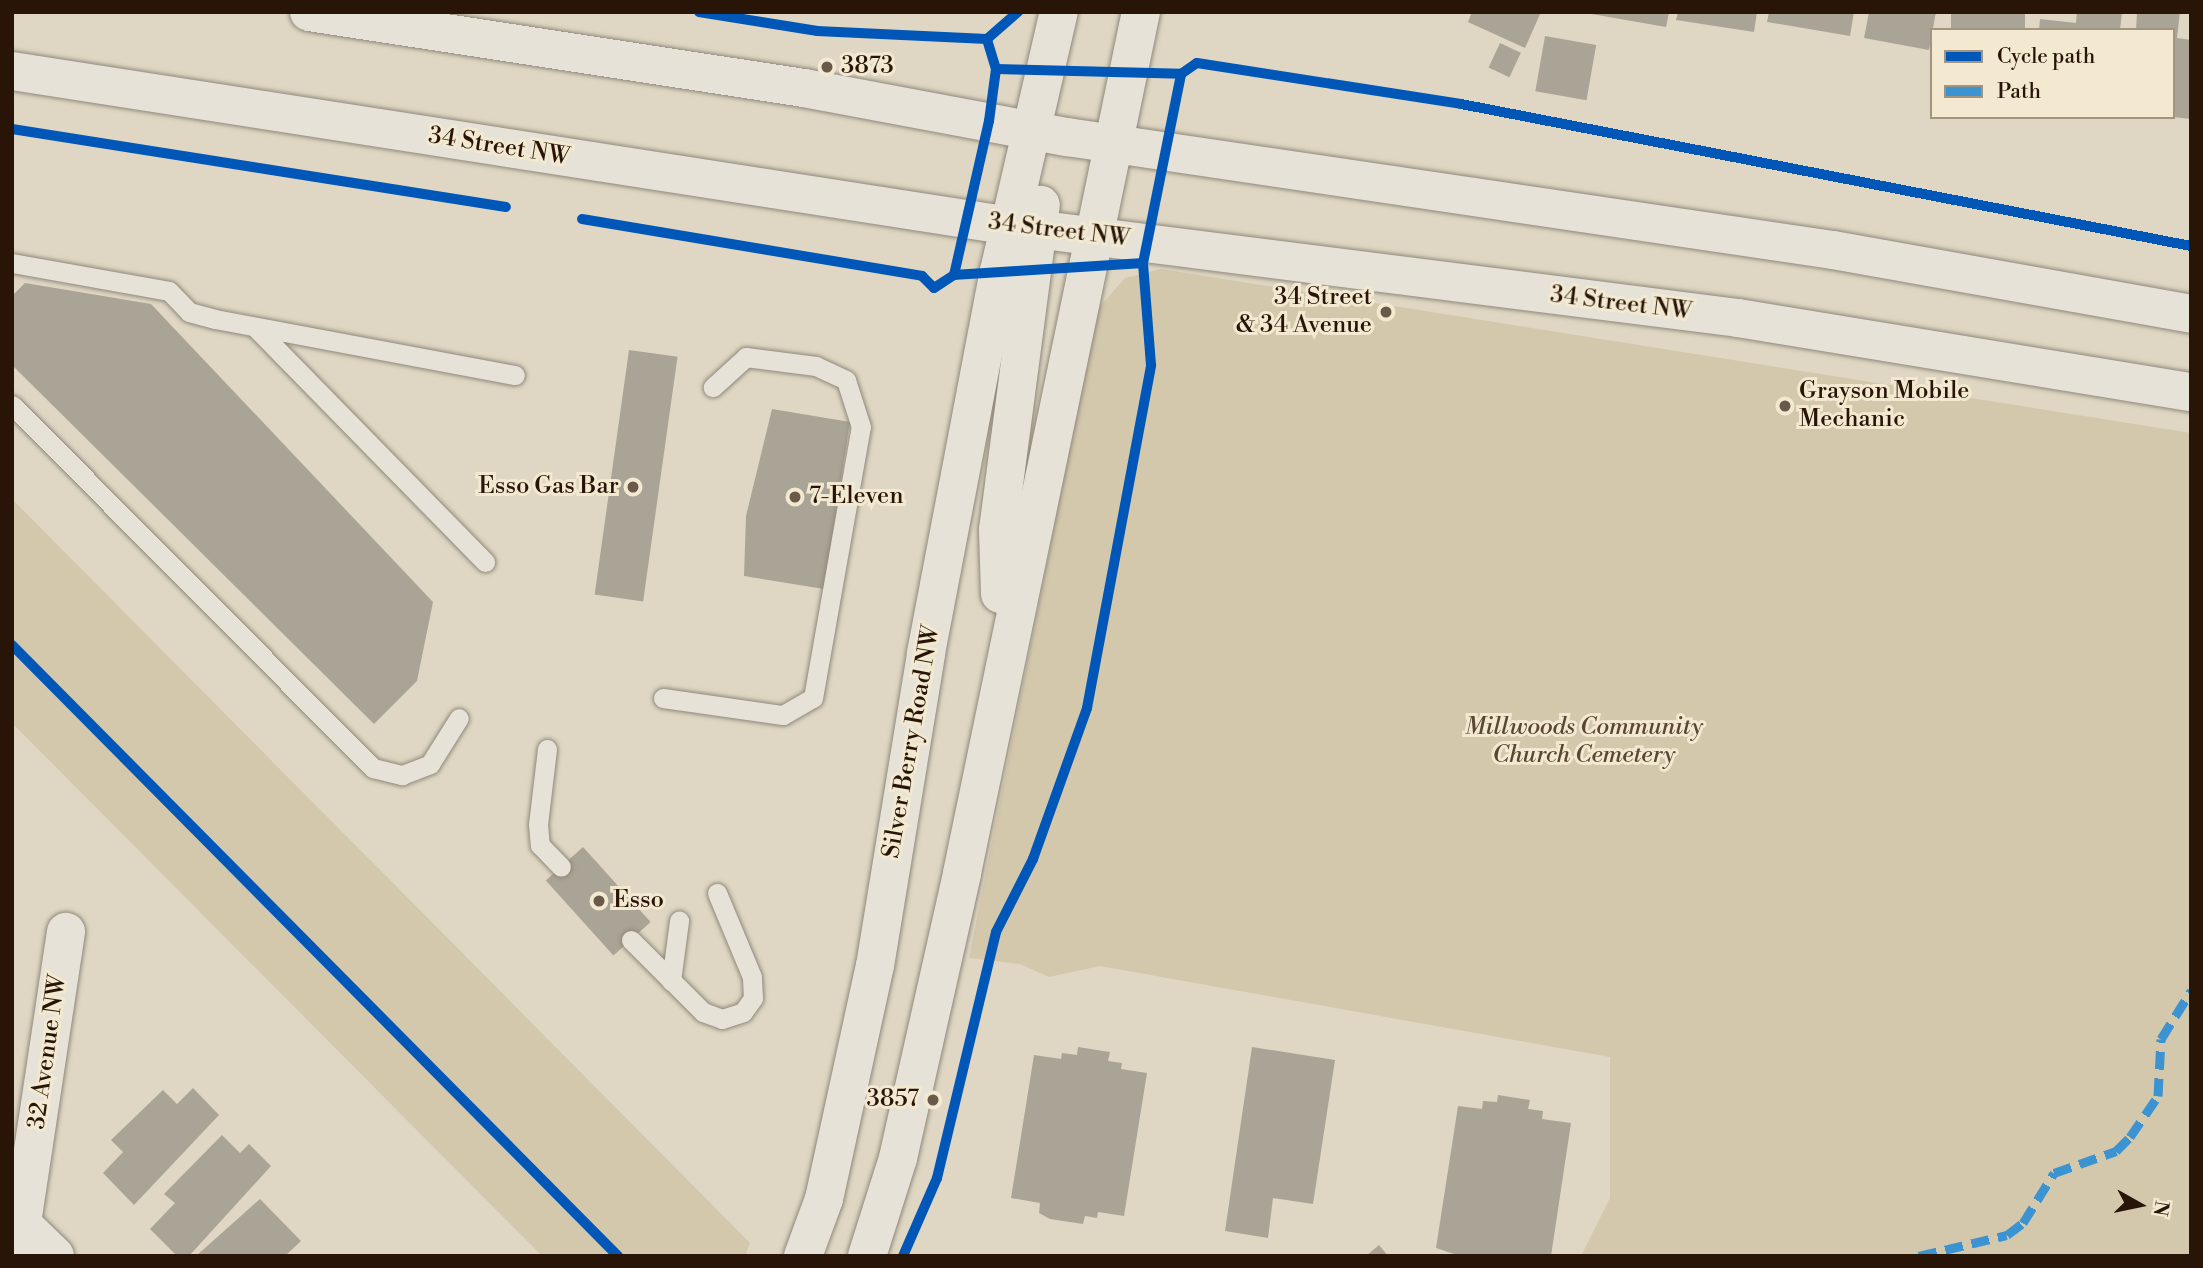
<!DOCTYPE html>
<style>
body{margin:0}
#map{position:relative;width:2203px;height:1268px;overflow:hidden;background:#dfd7c3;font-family:"Libre Bodoni",serif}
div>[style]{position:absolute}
.green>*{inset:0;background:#d3c8ac}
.building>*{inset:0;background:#aaa496;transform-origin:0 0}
.roads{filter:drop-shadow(0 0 2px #8f887b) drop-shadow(0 0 2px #8f887b)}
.lane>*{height:19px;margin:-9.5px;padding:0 9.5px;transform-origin:9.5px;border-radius:9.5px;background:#e6e2d7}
.street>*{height:38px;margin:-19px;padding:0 19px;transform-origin:19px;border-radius:19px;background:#e6e2d7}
.secondary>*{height:38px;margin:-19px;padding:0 19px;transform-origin:19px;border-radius:19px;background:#e6e2d7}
.quiet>*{height:9px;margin-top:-4.5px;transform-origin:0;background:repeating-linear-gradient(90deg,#3c93d1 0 18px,transparent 0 27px)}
.cycleway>*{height:10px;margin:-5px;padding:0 5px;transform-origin:5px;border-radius:5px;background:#0057b8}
.dots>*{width:19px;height:19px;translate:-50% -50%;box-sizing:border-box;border:4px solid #f2e9d0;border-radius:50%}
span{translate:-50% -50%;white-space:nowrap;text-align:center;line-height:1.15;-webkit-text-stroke:6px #f2e9d0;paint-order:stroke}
.poi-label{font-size:24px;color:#281508}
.left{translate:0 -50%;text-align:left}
.right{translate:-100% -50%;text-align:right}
.street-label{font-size:24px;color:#281508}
.park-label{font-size:24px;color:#594734;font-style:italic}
.frame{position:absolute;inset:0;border:14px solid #281508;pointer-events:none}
.legend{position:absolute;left:1930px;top:28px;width:245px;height:91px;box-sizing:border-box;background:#f2e9d0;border:2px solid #a19480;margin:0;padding:9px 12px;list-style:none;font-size:21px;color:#281508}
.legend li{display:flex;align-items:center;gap:14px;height:35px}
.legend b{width:35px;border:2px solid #a19480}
.north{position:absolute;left:2105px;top:1170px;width:70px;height:70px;-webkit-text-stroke:5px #f2e9d0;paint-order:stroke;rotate:99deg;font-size:19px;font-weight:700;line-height:28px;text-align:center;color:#281508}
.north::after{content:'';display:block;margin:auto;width:24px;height:32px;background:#281508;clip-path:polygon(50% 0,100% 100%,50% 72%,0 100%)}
</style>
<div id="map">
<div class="green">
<i style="clip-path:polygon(1161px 269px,2191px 433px,2191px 1256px,1581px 1256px,1610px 1198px,1610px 1057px,1100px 966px,1049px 977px,1020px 964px,969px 958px,1097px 310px,1125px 278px)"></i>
<i style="clip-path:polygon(12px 499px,750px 1243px,745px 1256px,542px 1256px,12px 723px)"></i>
</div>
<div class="building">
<i style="clip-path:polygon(1472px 12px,1541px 12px,1525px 48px,1468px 22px)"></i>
<i style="clip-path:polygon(1580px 12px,1669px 12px,1666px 27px)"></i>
<i style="clip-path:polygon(1678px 12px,1757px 12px,1754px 32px,1676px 20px)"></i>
<i style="clip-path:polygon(1769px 12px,1854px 12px,1850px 36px,1767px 22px)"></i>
<i style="clip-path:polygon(1869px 12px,1936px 12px,1929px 50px,1864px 38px)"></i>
<i style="left:1951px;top:12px;width:74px;height:18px"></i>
<i style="clip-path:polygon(2077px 12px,2122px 12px,2120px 30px,2039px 30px,2040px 19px,2076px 23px)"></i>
<i style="clip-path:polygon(2137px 12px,2180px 12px,2177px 38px,2191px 40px,2191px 119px,2173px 117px,2173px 30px,2136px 30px)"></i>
<i style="left:1545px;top:36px;width:52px;height:56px;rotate:10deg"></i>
<i style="left:1500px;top:43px;width:23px;height:27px;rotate:25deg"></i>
<i style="clip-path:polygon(25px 283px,151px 304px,433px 602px,417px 681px,374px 724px,12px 365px,12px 296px)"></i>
<i style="left:629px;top:350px;width:49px;height:247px;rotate:8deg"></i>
<i style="clip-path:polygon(772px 409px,850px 422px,824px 589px,744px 576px,746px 516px)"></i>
<i style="left:583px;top:847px;width:101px;height:50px;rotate:48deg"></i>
<i style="clip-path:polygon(1078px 1047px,1110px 1052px,1108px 1061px,1122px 1063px,1121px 1069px,1147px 1073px,1124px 1216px,1098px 1212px,1097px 1218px,1085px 1216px,1083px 1224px,1050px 1219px,1039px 1213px,1040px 1203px,1011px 1198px,1034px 1055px,1061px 1059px,1062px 1053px,1077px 1055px)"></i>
<i style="clip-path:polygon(1252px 1047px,1335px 1060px,1313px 1204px,1273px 1198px,1268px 1238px,1225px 1231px)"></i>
<i style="clip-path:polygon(193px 1088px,219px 1115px,134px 1205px,103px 1173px,123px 1152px,111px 1140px,163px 1090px,177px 1104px)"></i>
<i style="clip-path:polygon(1498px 1095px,1530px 1100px,1528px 1109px,1543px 1111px,1542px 1119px,1571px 1123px,1551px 1256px,1460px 1256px,1436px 1248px,1458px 1106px,1482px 1109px,1483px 1101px,1497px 1102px)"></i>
<i style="clip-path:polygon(222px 1135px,240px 1153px,249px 1144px,271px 1166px,189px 1256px,177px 1256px,150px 1229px,175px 1203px,164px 1194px)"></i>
<i style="clip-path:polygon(260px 1199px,301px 1241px,285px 1256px,196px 1256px)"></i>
<i style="clip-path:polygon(1379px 1245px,1388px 1256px,1366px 1256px)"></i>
</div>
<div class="roads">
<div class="lane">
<i style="left:12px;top:263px;width:159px;rotate:10.1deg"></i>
<i style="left:169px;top:291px;width:29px;rotate:46deg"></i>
<i style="left:189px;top:312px;width:27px;rotate:15deg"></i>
<i style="left:215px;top:319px;width:305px;rotate:10.6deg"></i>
<i style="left:255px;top:327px;width:329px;rotate:45.6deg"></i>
<i style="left:12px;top:405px;width:512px;rotate:45.16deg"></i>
<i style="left:373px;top:768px;width:30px;rotate:14deg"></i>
<i style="left:402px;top:775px;width:30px;rotate:-21deg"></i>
<i style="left:430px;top:764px;width:54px;rotate:-57.8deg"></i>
<i style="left:663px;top:698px;width:121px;rotate:8.1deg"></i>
<i style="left:783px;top:715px;width:34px;rotate:-30deg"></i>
<i style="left:813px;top:698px;width:275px;rotate:-80deg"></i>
<i style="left:861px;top:427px;width:49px;rotate:-107.7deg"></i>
<i style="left:846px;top:380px;width:33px;rotate:-155deg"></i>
<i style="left:816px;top:366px;width:71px;rotate:-172.7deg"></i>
<i style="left:746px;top:357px;width:45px;rotate:137.7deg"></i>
<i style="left:547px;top:749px;width:76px;rotate:96.8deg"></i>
<i style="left:538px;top:824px;width:21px;rotate:85deg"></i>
<i style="left:540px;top:845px;width:30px;rotate:46deg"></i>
<i style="left:631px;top:940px;width:102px;rotate:45deg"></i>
<i style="left:703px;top:1012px;width:20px;rotate:20deg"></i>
<i style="left:722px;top:1019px;width:22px;rotate:-18deg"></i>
<i style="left:743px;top:1012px;width:17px;rotate:-54deg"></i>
<i style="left:753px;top:998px;width:21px;rotate:-93deg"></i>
<i style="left:752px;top:977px;width:91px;rotate:-112.6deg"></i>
<i style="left:671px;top:981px;width:61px;rotate:-82.4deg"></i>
</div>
<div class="street">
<i style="left:22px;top:1224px;width:46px;rotate:44.1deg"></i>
<i style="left:17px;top:1256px;width:328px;rotate:-81.4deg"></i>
</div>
<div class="secondary">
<i style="left:309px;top:12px;width:501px;rotate:8.73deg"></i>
<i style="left:804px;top:88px;width:268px;rotate:10.6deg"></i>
<i style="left:1067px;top:137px;width:774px;rotate:8.39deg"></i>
<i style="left:1833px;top:250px;width:364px;rotate:10.1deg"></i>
<i style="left:12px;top:71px;width:1011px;rotate:8.82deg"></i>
<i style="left:1011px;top:226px;width:733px;rotate:7.21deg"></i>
<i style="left:1738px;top:318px;width:459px;rotate:9.3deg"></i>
<i style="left:1000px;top:594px;width:64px;rotate:-91.8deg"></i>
<i style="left:998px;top:530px;width:328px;rotate:-82.5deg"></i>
<i style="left:803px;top:1256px;width:61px;rotate:-69.8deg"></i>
<i style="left:824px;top:1199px;width:239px;rotate:-77.7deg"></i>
<i style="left:875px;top:966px;width:317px;rotate:-80.7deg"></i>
<i style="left:926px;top:653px;width:389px;rotate:-79.2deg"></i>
<i style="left:999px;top:271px;width:266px;rotate:-77deg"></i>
<i style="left:867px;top:1256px;width:103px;rotate:-72.4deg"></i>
<i style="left:898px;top:1158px;width:292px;rotate:-77.3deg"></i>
<i style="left:962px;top:873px;width:879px;rotate:-78.26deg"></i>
</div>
</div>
<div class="quiet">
<i style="left:1919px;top:1256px;width:90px;rotate:-13.4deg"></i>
<i style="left:2007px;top:1235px;width:20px;rotate:-37deg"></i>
<i style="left:2023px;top:1223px;width:59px;rotate:-58.2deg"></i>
<i style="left:2054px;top:1173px;width:66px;rotate:-19.5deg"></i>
<i style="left:2116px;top:1151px;width:20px;rotate:-45deg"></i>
<i style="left:2130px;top:1137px;width:50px;rotate:-55.7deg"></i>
<i style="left:2158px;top:1096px;width:57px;rotate:-87deg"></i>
<i style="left:2161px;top:1039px;width:57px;rotate:-58deg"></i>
</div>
<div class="cycleway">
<i style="left:699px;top:12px;width:120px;rotate:9.1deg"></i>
<i style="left:817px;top:31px;width:170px;rotate:2.7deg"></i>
<i style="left:987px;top:39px;width:41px;rotate:-41.1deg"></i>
<i style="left:996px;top:69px;width:185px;rotate:1.5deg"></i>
<i style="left:1181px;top:74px;width:19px;rotate:-35deg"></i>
<i style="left:1197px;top:63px;width:267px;rotate:8.8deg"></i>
<i style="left:1461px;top:104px;width:744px;rotate:11.01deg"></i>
<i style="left:12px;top:129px;width:500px;rotate:8.97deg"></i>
<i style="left:582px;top:219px;width:345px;rotate:9.5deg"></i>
<i style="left:922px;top:276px;width:17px;rotate:45deg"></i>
<i style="left:934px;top:288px;width:24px;rotate:-33deg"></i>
<i style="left:954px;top:275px;width:189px;rotate:-3.6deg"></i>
<i style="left:954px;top:275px;width:158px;rotate:-77.2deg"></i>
<i style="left:989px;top:121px;width:52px;rotate:-82.3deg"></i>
<i style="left:996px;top:69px;width:31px;rotate:-107deg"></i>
<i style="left:12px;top:645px;width:861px;rotate:45.24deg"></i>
<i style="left:903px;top:1256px;width:85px;rotate:-66.4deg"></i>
<i style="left:937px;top:1178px;width:253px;rotate:-76.5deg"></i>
<i style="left:996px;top:932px;width:82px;rotate:-63.1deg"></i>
<i style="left:1033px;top:859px;width:160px;rotate:-70.3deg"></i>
<i style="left:1087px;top:708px;width:349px;rotate:-79.4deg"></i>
<i style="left:1151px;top:365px;width:102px;rotate:-94.5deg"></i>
<i style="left:1143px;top:263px;width:193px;rotate:-78.6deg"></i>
</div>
<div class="dots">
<i style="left:827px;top:67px;background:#685949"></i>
<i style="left:1386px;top:312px;background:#685949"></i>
<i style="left:1785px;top:406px;background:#685949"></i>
<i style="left:633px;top:487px;background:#685949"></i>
<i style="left:795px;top:497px;background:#685949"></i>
<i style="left:599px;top:901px;background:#685949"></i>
<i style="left:933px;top:1100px;background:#685949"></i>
</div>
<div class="poi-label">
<span class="left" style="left:841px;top:67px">3873</span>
<span class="right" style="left:1372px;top:312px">34 Street<br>&amp; 34 Avenue</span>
<span class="left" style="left:1799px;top:406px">Grayson Mobile<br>Mechanic</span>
<span class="right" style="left:619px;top:487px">Esso Gas Bar</span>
<span class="left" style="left:809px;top:497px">7-Eleven</span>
<span class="left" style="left:613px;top:901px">Esso</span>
<span class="right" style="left:919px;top:1100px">3857</span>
</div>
<div class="street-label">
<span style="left:499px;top:147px;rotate:9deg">34 Street NW</span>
<span style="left:1059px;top:231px;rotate:7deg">34 Street NW</span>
<span style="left:1621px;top:304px;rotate:7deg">34 Street NW</span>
<span style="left:912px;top:742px;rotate:-80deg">Silver Berry Road NW</span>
<span style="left:48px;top:1052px;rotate:-82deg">32 Avenue NW</span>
</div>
<div class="park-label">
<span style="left:1584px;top:742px">Millwoods Community<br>Church Cemetery</span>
</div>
<div class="frame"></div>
<ul class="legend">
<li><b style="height:9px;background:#0057b8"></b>Cycle path</li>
<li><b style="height:9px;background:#3c93d1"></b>Path</li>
</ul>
<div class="north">N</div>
</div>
